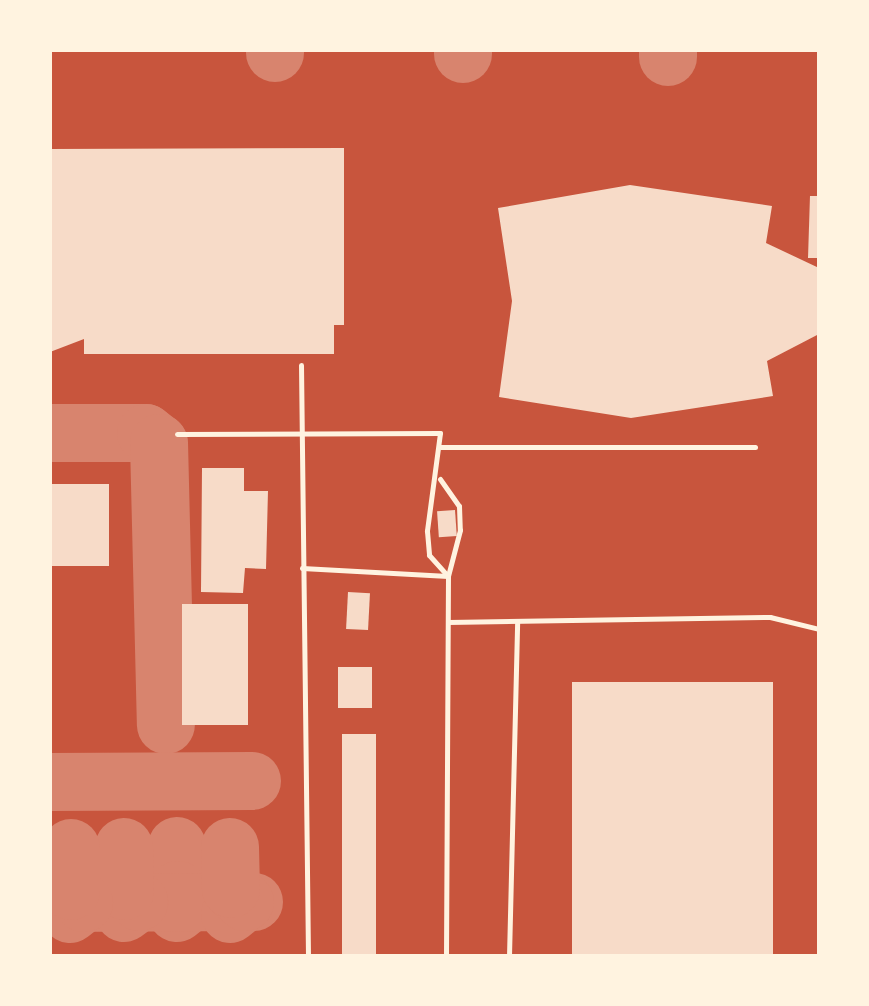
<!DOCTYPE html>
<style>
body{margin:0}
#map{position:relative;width:869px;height:1006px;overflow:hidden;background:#c8553d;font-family:"PT Sans Narrow",sans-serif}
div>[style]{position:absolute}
.taxiway>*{height:58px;margin:-29px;padding:0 29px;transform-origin:29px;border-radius:29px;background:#d8846e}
.building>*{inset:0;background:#f7dbc8;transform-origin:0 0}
.service>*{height:5px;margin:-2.5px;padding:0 2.5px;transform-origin:2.5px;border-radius:2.5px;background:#fff3e0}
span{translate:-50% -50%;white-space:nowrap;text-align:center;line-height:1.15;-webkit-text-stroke:9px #fff3e0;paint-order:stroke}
.frame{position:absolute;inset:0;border:52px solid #fff3e0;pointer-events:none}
</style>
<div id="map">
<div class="taxiway">
<i style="left:275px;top:53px;width:3px;rotate:-90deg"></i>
<i style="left:463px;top:54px;width:4px;rotate:-90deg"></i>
<i style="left:668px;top:57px;width:7px;rotate:-90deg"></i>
<i style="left:50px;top:433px;width:96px"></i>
<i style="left:146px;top:433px;width:16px;rotate:38deg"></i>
<i style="left:159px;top:443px;width:282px;rotate:88.6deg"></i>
<i style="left:50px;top:782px;width:202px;rotate:-0.3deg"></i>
<i style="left:177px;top:846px;width:44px;rotate:88.7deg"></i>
<i style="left:178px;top:890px;width:18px;rotate:43deg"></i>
<i style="left:191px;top:902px;width:18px;rotate:142deg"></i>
<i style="left:50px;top:903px;width:204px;rotate:-0.3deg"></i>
<i style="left:124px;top:913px;width:19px;rotate:-36deg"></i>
<i style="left:139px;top:902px;width:18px;rotate:-142deg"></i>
<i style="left:125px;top:891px;width:44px;rotate:-91.3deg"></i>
<i style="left:70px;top:914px;width:18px;rotate:-38deg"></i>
<i style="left:84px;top:903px;width:18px;rotate:-137deg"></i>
<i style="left:71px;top:891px;width:43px;rotate:-90deg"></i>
<i style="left:230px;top:914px;width:19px;rotate:-39deg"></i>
<i style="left:245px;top:902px;width:19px;rotate:-137deg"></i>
<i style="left:231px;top:889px;width:42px;rotate:-91.4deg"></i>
</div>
<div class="building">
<i style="clip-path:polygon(344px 148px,344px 325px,334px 325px,334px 354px,84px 354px,84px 339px,50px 352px,50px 149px)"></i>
<i style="clip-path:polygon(630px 185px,772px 206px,766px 243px,819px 268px,819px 334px,767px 361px,773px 396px,631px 418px,499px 397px,512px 301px,498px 208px)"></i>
<i style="clip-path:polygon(810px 196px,819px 196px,819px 258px,808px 258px)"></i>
<i style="clip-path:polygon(202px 468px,244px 468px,244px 491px,268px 491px,266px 569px,245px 568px,243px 593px,201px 592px)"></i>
<i style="left:50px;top:484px;width:59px;height:82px"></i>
<i style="left:455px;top:510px;width:26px;height:18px;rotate:86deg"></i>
<i style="left:348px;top:592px;width:22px;height:37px;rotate:3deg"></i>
<i style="left:248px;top:604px;width:121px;height:66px;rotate:90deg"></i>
<i style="left:338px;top:667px;width:34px;height:41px"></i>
<i style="left:572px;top:682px;width:201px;height:274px"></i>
<i style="left:342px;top:734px;width:34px;height:222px"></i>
</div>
<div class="service">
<i style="left:301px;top:365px;width:591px;rotate:89.32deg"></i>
<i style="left:177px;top:434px;width:263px;rotate:-0.2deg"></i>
<i style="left:440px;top:433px;width:99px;rotate:97.6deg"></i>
<i style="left:427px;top:531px;width:24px;rotate:85deg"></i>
<i style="left:429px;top:555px;width:28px;rotate:48deg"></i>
<i style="left:441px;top:447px;width:314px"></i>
<i style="left:440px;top:479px;width:33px;rotate:55deg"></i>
<i style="left:459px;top:506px;width:24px;rotate:88deg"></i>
<i style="left:460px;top:530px;width:48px;rotate:104.6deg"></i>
<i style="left:448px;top:576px;width:380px;rotate:90.3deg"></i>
<i style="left:302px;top:568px;width:146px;rotate:3.1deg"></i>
<i style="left:448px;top:622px;width:322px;rotate:-0.9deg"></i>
<i style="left:770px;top:617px;width:50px;rotate:13.8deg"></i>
<i style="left:509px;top:956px;width:335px;rotate:-88.6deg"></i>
</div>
<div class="frame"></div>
</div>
